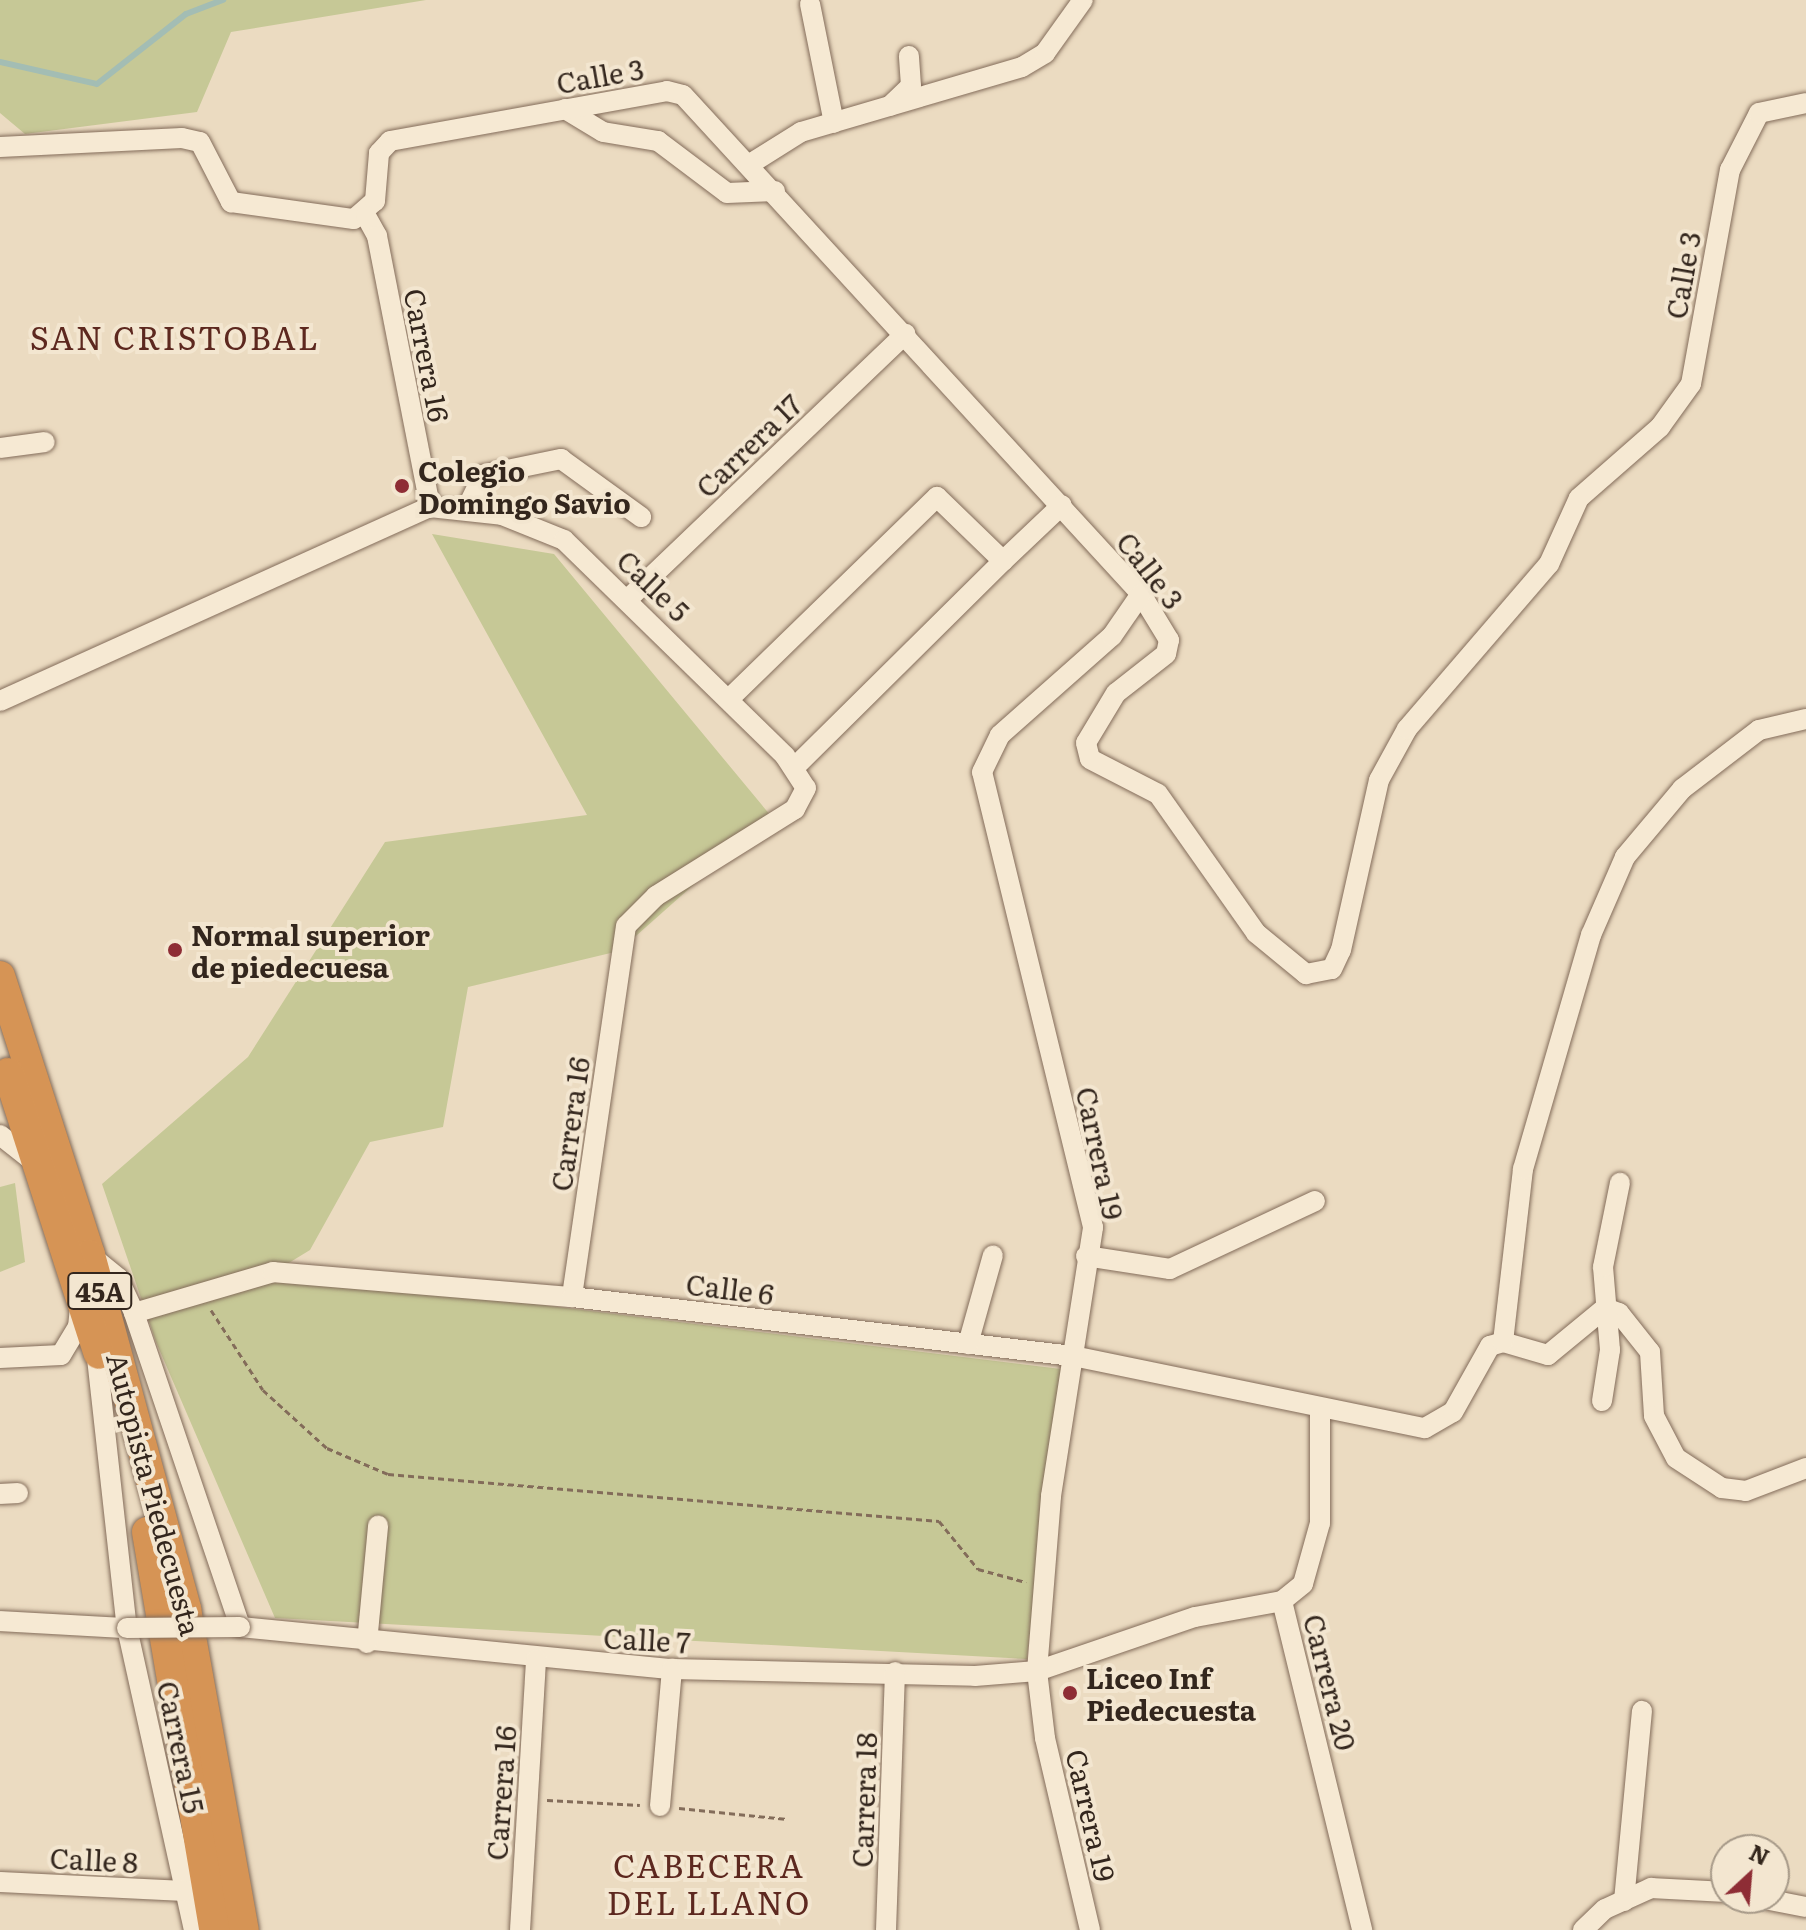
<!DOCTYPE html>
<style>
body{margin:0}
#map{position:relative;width:1806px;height:1930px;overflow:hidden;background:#ebdbc1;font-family:Literata,serif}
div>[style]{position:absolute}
.green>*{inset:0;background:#c6c896}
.stream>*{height:6px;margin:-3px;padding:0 3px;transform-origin:3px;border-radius:3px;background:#a3bdb4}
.path>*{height:3px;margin-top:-1.5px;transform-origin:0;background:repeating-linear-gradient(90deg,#836c5a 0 6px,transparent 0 10px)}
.roads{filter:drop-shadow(0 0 2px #836c5a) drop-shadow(0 0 2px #836c5a)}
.minor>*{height:20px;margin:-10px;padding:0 10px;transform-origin:10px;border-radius:10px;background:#f6e9d3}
.highway>*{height:30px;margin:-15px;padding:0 15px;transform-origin:15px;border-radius:15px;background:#d69455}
.bridges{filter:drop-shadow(0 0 2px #836c5a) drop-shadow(0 0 2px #836c5a)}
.minor-bridge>*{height:20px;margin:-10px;padding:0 10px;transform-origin:10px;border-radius:10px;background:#f6e9d3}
.dots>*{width:22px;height:22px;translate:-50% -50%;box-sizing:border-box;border:4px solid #f3e6d0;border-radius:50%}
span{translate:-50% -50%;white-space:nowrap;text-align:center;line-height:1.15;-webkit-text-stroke:8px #f3e6d0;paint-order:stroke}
.shield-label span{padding:2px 6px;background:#f3e6d0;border:2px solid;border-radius:6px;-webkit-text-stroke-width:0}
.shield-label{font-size:26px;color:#33261d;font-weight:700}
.street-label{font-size:28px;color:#33261d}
.poi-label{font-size:28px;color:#33261d;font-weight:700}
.left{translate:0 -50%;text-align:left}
.quarter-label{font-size:32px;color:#5d281f;letter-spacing:2px}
.north{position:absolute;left:1710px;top:1834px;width:80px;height:80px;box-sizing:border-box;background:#f3e6d0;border:2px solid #a69988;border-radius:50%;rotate:26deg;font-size:22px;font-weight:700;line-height:32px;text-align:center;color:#33261d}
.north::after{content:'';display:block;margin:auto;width:28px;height:36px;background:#8e2d35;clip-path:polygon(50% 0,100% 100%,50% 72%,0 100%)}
</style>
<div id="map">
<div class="green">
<i style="clip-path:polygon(0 0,426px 0,231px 32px,197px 112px,25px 134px,0 113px)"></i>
<i style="clip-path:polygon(432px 534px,554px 554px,771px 816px,619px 951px,468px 987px,443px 1127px,370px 1142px,310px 1250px,274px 1272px,1061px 1369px,1027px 1659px,275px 1618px,156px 1342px,102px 1184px,248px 1057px,385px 842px,587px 815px)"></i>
<i style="clip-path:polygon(15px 1183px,25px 1262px,0 1272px,0 1187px)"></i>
</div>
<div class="stream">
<i style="left:0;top:62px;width:99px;rotate:12.8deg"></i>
<i style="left:97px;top:84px;width:113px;rotate:-38.2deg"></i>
<i style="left:186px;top:14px;width:40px;rotate:-21deg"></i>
</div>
<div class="path">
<i style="left:211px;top:1310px;width:95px;rotate:57deg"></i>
<i style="left:263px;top:1390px;width:86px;rotate:42.2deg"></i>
<i style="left:327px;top:1448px;width:66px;rotate:23.1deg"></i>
<i style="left:388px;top:1474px;width:553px;rotate:4.88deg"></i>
<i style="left:939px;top:1521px;width:62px;rotate:50.9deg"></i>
<i style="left:978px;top:1569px;width:50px;rotate:15.2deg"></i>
<i style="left:547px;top:1800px;width:93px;rotate:3.1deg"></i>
<i style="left:679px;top:1808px;width:109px;rotate:5.8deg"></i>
</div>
<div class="roads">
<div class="minor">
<i style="left:810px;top:4px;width:121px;rotate:78.6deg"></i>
<i style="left:890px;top:106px;width:29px;rotate:-44deg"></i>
<i style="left:911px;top:86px;width:30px;rotate:-94deg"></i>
<i style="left:565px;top:109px;width:44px;rotate:31.2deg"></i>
<i style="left:603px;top:132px;width:56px;rotate:9.3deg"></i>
<i style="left:658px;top:141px;width:86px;rotate:37deg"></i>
<i style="left:727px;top:193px;width:48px;rotate:-2.4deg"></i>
<i style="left:0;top:147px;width:182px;rotate:-2.8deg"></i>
<i style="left:182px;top:138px;width:18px;rotate:13deg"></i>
<i style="left:200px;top:142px;width:68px;rotate:62.7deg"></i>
<i style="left:231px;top:202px;width:124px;rotate:7.9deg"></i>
<i style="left:354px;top:219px;width:28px;rotate:-41deg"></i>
<i style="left:375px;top:201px;width:48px;rotate:-85.2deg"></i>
<i style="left:379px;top:153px;width:16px;rotate:-47deg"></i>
<i style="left:390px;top:141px;width:281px;rotate:-10.2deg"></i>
<i style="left:667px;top:91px;width:16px;rotate:14deg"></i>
<i style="left:683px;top:95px;width:677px;rotate:47.45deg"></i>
<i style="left:1141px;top:594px;width:54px;rotate:58.7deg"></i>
<i style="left:1169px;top:640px;width:14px;rotate:102deg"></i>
<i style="left:1166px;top:654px;width:63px;rotate:142deg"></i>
<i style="left:1116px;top:693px;width:58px;rotate:121deg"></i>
<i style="left:1086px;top:743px;width:16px;rotate:76deg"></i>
<i style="left:1090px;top:759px;width:76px;rotate:27.2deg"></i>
<i style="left:1158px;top:794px;width:170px;rotate:54.8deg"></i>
<i style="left:1256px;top:933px;width:65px;rotate:39.4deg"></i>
<i style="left:1306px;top:974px;width:26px;rotate:-11deg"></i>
<i style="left:1332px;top:969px;width:21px;rotate:-65deg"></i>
<i style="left:1341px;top:950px;width:174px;rotate:-77.4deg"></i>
<i style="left:1379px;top:780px;width:58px;rotate:-61.2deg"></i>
<i style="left:1407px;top:729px;width:218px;rotate:-49.3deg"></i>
<i style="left:1549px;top:564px;width:72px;rotate:-65.6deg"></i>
<i style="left:1579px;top:498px;width:108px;rotate:-41.2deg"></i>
<i style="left:1660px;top:427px;width:53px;rotate:-54.2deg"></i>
<i style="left:1691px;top:384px;width:218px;rotate:-79.7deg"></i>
<i style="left:1730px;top:170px;width:64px;rotate:-63deg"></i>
<i style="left:1759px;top:113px;width:48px;rotate:-12deg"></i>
<i style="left:750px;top:164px;width:60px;rotate:-32.1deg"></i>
<i style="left:801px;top:132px;width:230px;rotate:-16.4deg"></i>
<i style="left:1022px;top:67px;width:27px;rotate:-31deg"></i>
<i style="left:1045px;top:53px;width:65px;rotate:-54.4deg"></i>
<i style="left:366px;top:216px;width:23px;rotate:61deg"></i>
<i style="left:377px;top:236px;width:276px;rotate:78.9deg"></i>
<i style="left:0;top:448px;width:45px;rotate:-7.6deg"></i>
<i style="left:466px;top:510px;width:39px;rotate:-64deg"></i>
<i style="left:483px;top:475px;width:80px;rotate:-11.6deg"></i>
<i style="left:561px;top:459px;width:99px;rotate:35.9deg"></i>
<i style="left:1003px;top:561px;width:81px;rotate:-43.5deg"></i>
<i style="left:630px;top:597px;width:381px;rotate:-43.7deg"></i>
<i style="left:729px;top:699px;width:290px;rotate:-44.2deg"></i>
<i style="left:937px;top:497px;width:92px;rotate:44.1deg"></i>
<i style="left:1003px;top:561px;width:293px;rotate:135.3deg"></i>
<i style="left:0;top:701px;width:472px;rotate:-24.3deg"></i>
<i style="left:430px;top:507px;width:72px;rotate:6.3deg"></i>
<i style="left:502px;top:515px;width:67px;rotate:22deg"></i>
<i style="left:564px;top:540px;width:309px;rotate:44.3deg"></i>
<i style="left:785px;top:756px;width:38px;rotate:57deg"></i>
<i style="left:806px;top:788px;width:24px;rotate:118deg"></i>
<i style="left:795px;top:809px;width:164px;rotate:148deg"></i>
<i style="left:656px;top:896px;width:42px;rotate:135deg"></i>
<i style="left:626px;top:926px;width:375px;rotate:98.3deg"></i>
<i style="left:0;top:1135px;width:48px;rotate:38.3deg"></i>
<i style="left:90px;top:1255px;width:36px;rotate:39deg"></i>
<i style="left:118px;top:1278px;width:38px;rotate:65deg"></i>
<i style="left:134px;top:1313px;width:331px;rotate:71.3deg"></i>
<i style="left:240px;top:1627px;width:434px;rotate:5.6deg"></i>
<i style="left:672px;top:1669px;width:303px;rotate:1.3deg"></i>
<i style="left:975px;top:1676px;width:62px;rotate:-4.6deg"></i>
<i style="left:1037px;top:1671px;width:167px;rotate:-18.9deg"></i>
<i style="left:1195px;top:1617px;width:88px;rotate:-10.4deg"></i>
<i style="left:1086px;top:1256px;width:85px;rotate:8.8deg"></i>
<i style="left:1170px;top:1269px;width:160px;rotate:-25.1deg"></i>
<i style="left:1605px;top:1308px;width:15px;rotate:20deg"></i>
<i style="left:1619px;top:1313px;width:50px;rotate:51.5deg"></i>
<i style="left:1650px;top:1352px;width:64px;rotate:86.4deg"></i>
<i style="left:1654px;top:1416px;width:47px;rotate:62.4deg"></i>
<i style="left:1676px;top:1458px;width:55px;rotate:33.1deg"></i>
<i style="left:1722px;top:1488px;width:24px;rotate:7deg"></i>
<i style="left:1746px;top:1491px;width:64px;rotate:-21deg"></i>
<i style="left:134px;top:1313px;width:145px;rotate:-16.4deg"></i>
<i style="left:273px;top:1272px;width:300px;rotate:4.8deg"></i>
<i style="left:572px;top:1297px;width:504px;rotate:6.72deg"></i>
<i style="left:1073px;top:1356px;width:359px;rotate:11.6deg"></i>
<i style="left:1425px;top:1428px;width:32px;rotate:-30deg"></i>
<i style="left:1453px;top:1412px;width:76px;rotate:-60.7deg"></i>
<i style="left:1490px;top:1346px;width:14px;rotate:-17deg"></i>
<i style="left:1503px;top:1342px;width:47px;rotate:16.1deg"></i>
<i style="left:1548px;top:1355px;width:74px;rotate:-39.5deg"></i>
<i style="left:95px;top:1340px;width:290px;rotate:83.7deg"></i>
<i style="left:127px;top:1628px;width:309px;rotate:77.5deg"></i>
<i style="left:1503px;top:1342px;width:174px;rotate:-83.4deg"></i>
<i style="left:1523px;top:1169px;width:244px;rotate:-73.8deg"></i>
<i style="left:1591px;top:935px;width:85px;rotate:-66.4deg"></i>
<i style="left:1625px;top:857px;width:89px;rotate:-50deg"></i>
<i style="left:1682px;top:789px;width:97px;rotate:-37.5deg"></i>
<i style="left:1759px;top:730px;width:48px;rotate:-13.2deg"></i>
<i style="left:968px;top:1344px;width:92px;rotate:-74.3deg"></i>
<i style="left:0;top:1358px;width:61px;rotate:-2.8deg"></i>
<i style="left:61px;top:1355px;width:33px;rotate:-59deg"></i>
<i style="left:78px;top:1327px;width:20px;rotate:-84deg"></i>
<i style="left:1602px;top:1401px;width:52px;rotate:-81.1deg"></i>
<i style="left:1610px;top:1350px;width:83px;rotate:-94.8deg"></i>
<i style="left:1603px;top:1267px;width:86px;rotate:-78.6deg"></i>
<i style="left:1320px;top:1409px;width:114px;rotate:90deg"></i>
<i style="left:1320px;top:1523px;width:63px;rotate:105.6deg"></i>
<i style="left:1303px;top:1584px;width:27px;rotate:141deg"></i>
<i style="left:1282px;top:1601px;width:339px;rotate:76.3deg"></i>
<i style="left:0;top:1494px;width:18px;rotate:-3deg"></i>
<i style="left:0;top:1621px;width:127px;rotate:3.2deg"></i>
<i style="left:367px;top:1643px;width:118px;rotate:-84.6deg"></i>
<i style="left:660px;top:1806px;width:138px;rotate:-85deg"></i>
<i style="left:0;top:1882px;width:185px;rotate:2.8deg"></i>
<i style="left:1760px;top:1898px;width:47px;rotate:11.1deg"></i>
<i style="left:1624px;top:1901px;width:191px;rotate:-84.6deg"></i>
<i style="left:520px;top:1930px;width:271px;rotate:-86.6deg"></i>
<i style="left:886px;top:1930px;width:258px;rotate:-88deg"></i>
<i style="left:1090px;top:1930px;width:197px;rotate:-103.2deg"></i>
<i style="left:1045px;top:1738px;width:67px;rotate:-96.8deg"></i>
<i style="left:1037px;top:1671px;width:176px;rotate:-85.4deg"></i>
<i style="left:1051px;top:1496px;width:272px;rotate:-81.1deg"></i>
<i style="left:1093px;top:1227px;width:468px;rotate:-103.7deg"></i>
<i style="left:982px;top:772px;width:41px;rotate:-64.1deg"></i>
<i style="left:1000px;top:735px;width:149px;rotate:-41.5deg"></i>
<i style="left:1112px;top:636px;width:51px;rotate:-55.4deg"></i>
<i style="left:1583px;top:1930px;width:30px;rotate:-44deg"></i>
<i style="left:1605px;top:1909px;width:51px;rotate:-24.5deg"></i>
<i style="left:1651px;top:1888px;width:75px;rotate:3.1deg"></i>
</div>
<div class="highway">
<i style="left:0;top:976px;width:293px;rotate:72.1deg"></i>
<i style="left:90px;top:1255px;width:367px;rotate:74.8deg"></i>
<i style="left:186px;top:1609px;width:326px;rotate:79.8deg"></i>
<i style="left:8px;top:1073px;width:295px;rotate:72.1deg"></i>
<i style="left:147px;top:1532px;width:404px;rotate:80.4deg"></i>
</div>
</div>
<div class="bridges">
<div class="minor-bridge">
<i style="left:127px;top:1628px;width:113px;rotate:-0.5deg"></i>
</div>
</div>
<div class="dots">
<i style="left:402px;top:486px;background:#8e2d35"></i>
<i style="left:175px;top:950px;background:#8e2d35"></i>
<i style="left:1070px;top:1693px;background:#8e2d35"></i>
</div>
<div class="shield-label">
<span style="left:100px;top:1291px">45A</span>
</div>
<div class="street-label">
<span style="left:600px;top:75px;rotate:-10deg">Calle 3</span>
<span style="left:1682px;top:275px;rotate:-80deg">Calle 3</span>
<span style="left:428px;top:355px;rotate:79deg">Carrera 16</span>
<span style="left:748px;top:445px;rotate:-44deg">Carrera 17</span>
<span style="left:1151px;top:570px;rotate:52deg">Calle 3</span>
<span style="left:654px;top:585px;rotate:44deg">Calle 5</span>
<span style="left:569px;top:1124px;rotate:-82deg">Carrera 16</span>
<span style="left:1101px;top:1153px;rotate:78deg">Carrera 19</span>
<span style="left:730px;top:1288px;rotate:7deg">Calle 6</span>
<span style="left:155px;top:1494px;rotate:75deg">Autopista Piedecuesta</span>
<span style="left:647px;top:1639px;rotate:3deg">Calle 7</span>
<span style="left:1331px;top:1682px;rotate:76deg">Carrera 20</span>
<span style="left:182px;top:1747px;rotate:78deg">Carrera 15</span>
<span style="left:500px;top:1793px;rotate:-86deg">Carrera 16</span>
<span style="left:863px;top:1800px;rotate:-88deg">Carrera 18</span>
<span style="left:1092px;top:1815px;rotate:77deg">Carrera 19</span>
<span style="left:94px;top:1859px;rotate:3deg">Calle 8</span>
</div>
<div class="poi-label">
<span class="left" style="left:418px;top:486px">Colegio<br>Domingo Savio</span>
<span class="left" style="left:191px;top:950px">Normal superior<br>de piedecuesa</span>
<span class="left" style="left:1086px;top:1693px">Liceo Inf<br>Piedecuesta</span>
</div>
<div class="quarter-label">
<span style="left:175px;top:336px">SAN CRISTOBAL</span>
<span style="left:709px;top:1883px">CABECERA<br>DEL LLANO</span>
</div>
<div class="north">N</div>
</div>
